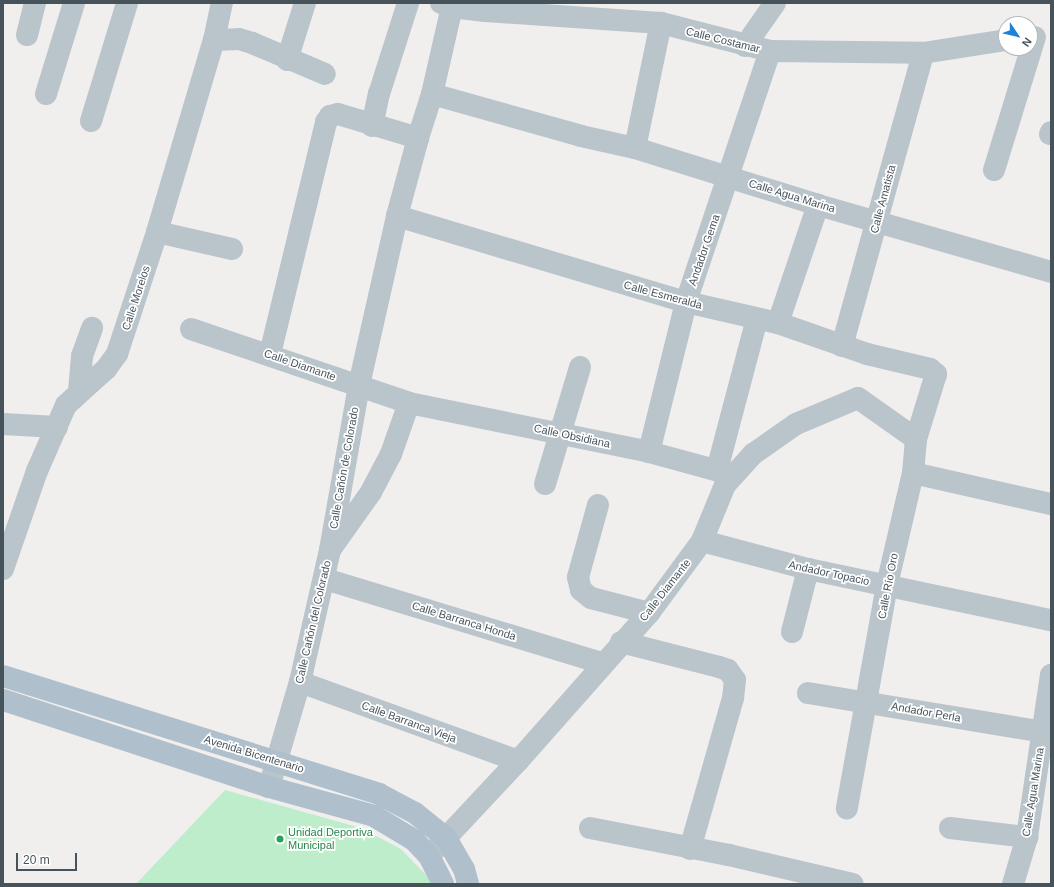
<!DOCTYPE html>
<meta charset="utf-8">
<style>
body{margin:0}
#map{position:relative;width:1054px;height:887px;overflow:hidden;background:#f1eeee;font-family:Arial,sans-serif}
div>[style]{position:absolute}
.green>*{inset:0;background:#beedcc}
.minor>*{height:22px;margin:-11px;padding:0 11px;transform-origin:11px;border-radius:11px;background:#bac4cb}
.major>*{height:22px;margin:-11px;padding:0 11px;transform-origin:11px;border-radius:11px;background:#afc0cc}
.dots>*{width:11px;height:11px;translate:-50% -50%;box-sizing:border-box;border:2px solid #fff;border-radius:50%}
span{translate:-50% -50%;white-space:nowrap;text-align:center;line-height:1.15;-webkit-text-stroke:3.5px #fff;paint-order:stroke}
.street-label{font-size:11px;color:#47535b}
.leisure-label{font-size:11px;color:#27864d}
.left{translate:0 -50%;text-align:left}
.frame{position:absolute;inset:0;border:4px solid #47535b;pointer-events:none}
.north{position:absolute;left:998px;top:16px;width:40px;height:40px;box-sizing:border-box;background:#fff;border:1px solid #b5babd;border-radius:50%;rotate:125deg;font-size:11px;font-weight:700;line-height:16px;text-align:center;color:#47535b}
.north::after{content:'';display:block;margin:auto;width:14px;height:18px;background:#2180d8;clip-path:polygon(50% 0,100% 100%,50% 72%,0 100%)}
.scale{position:absolute;left:16px;top:853px;width:61px;height:18px;box-sizing:border-box;border:2px solid #47535b;border-top:0;padding-left:5px;font-size:12px;line-height:14px;white-space:nowrap;color:#47535b;-webkit-text-stroke:3px #fff;paint-order:stroke}
</style>
<div id="map">
<div class="green">
<i style="clip-path:polygon(225px 790px,361px 828px,401px 849px,428px 877px,432px 884px,136px 884px)"></i>
</div>
<div class="minor">
<i style="left:441px;top:3px;width:12px;rotate:20deg"></i>
<i style="left:452px;top:7px;width:33px;rotate:7deg"></i>
<i style="left:485px;top:11px;width:176px;rotate:3.9deg"></i>
<i style="left:661px;top:23px;width:113px;rotate:14.4deg"></i>
<i style="left:770px;top:51px;width:153px;rotate:0.7deg"></i>
<i style="left:923px;top:53px;width:84px;rotate:-8.9deg"></i>
<i style="left:27px;top:35px;width:33px;rotate:-76deg"></i>
<i style="left:214px;top:40px;width:25px;rotate:-2deg"></i>
<i style="left:239px;top:39px;width:14px;rotate:17deg"></i>
<i style="left:252px;top:43px;width:79px;rotate:23deg"></i>
<i style="left:745px;top:46px;width:52px;rotate:-55.1deg"></i>
<i style="left:287px;top:60px;width:60px;rotate:-72.5deg"></i>
<i style="left:46px;top:94px;width:95px;rotate:-72.9deg"></i>
<i style="left:432px;top:94px;width:155px;rotate:15.7deg"></i>
<i style="left:581px;top:136px;width:55px;rotate:12.5deg"></i>
<i style="left:635px;top:148px;width:192px;rotate:17.3deg"></i>
<i style="left:818px;top:205px;width:242px;rotate:16deg"></i>
<i style="left:91px;top:121px;width:123px;rotate:-73deg"></i>
<i style="left:372px;top:126px;width:33px;rotate:-78deg"></i>
<i style="left:379px;top:94px;width:96px;rotate:-72.3deg"></i>
<i style="left:1050px;top:134px;width:2px;rotate:-63deg"></i>
<i style="left:635px;top:148px;width:128px;rotate:-78.3deg"></i>
<i style="left:994px;top:170px;width:139px;rotate:-72.9deg"></i>
<i style="left:397px;top:216px;width:302px;rotate:16.6deg"></i>
<i style="left:686px;top:302px;width:94px;rotate:12.9deg"></i>
<i style="left:778px;top:323px;width:94px;rotate:19.2deg"></i>
<i style="left:867px;top:354px;width:65px;rotate:13.4deg"></i>
<i style="left:930px;top:369px;width:8px;rotate:40deg"></i>
<i style="left:936px;top:374px;width:68px;rotate:107.1deg"></i>
<i style="left:916px;top:439px;width:34px;rotate:95deg"></i>
<i style="left:913px;top:473px;width:115px;rotate:103.1deg"></i>
<i style="left:887px;top:585px;width:227px;rotate:100.2deg"></i>
<i style="left:157px;top:232px;width:77px;rotate:12.8deg"></i>
<i style="left:778px;top:323px;width:125px;rotate:-71.3deg"></i>
<i style="left:191px;top:329px;width:230px;rotate:18.7deg"></i>
<i style="left:409px;top:403px;width:245px;rotate:11.5deg"></i>
<i style="left:649px;top:452px;width:87px;rotate:15.3deg"></i>
<i style="left:842px;top:346px;width:304px;rotate:-74.5deg"></i>
<i style="left:270px;top:354px;width:239px;rotate:-76.4deg"></i>
<i style="left:326px;top:122px;width:7px;rotate:-56deg"></i>
<i style="left:330px;top:116px;width:8px;rotate:-14deg"></i>
<i style="left:338px;top:114px;width:84px;rotate:16.7deg"></i>
<i style="left:79px;top:391px;width:35px;rotate:-85deg"></i>
<i style="left:82px;top:356px;width:30px;rotate:-70deg"></i>
<i style="left:3px;top:424px;width:54px;rotate:3.2deg"></i>
<i style="left:649px;top:452px;width:154px;rotate:-76.1deg"></i>
<i style="left:686px;top:302px;width:265px;rotate:-71.5deg"></i>
<i style="left:717px;top:470px;width:156px;rotate:-75.2deg"></i>
<i style="left:913px;top:473px;width:141px;rotate:12.7deg"></i>
<i style="left:545px;top:484px;width:122px;rotate:-73.3deg"></i>
<i style="left:598px;top:505px;width:75px;rotate:105.5deg"></i>
<i style="left:578px;top:577px;width:13px;rotate:77deg"></i>
<i style="left:581px;top:590px;width:13px;rotate:39deg"></i>
<i style="left:591px;top:598px;width:60px;rotate:14.5deg"></i>
<i style="left:702px;top:541px;width:110px;rotate:14.8deg"></i>
<i style="left:808px;top:569px;width:248px;rotate:11.9deg"></i>
<i style="left:330px;top:550px;width:168px;rotate:-80deg"></i>
<i style="left:359px;top:385px;width:173px;rotate:-77.3deg"></i>
<i style="left:397px;top:216px;width:81px;rotate:-74.9deg"></i>
<i style="left:418px;top:138px;width:46px;rotate:-72.3deg"></i>
<i style="left:432px;top:94px;width:89px;rotate:-77.1deg"></i>
<i style="left:3px;top:569px;width:104px;rotate:-70.9deg"></i>
<i style="left:37px;top:471px;width:72px;rotate:-66.3deg"></i>
<i style="left:66px;top:405px;width:54px;rotate:-42deg"></i>
<i style="left:106px;top:369px;width:19px;rotate:-54deg"></i>
<i style="left:117px;top:354px;width:128px;rotate:-71.8deg"></i>
<i style="left:157px;top:232px;width:200px;rotate:-73.5deg"></i>
<i style="left:214px;top:40px;width:38px;rotate:-78deg"></i>
<i style="left:325px;top:579px;width:289px;rotate:16.9deg"></i>
<i style="left:792px;top:632px;width:65px;rotate:-75.7deg"></i>
<i style="left:621px;top:642px;width:101px;rotate:14.3deg"></i>
<i style="left:719px;top:667px;width:9px;rotate:18deg"></i>
<i style="left:728px;top:670px;width:12px;rotate:55deg"></i>
<i style="left:735px;top:680px;width:18px;rotate:96deg"></i>
<i style="left:733px;top:698px;width:157px;rotate:105.9deg"></i>
<i style="left:300px;top:682px;width:232px;rotate:19.9deg"></i>
<i style="left:808px;top:693px;width:238px;rotate:9.4deg"></i>
<i style="left:1043px;top:732px;width:9px;rotate:32deg"></i>
<i style="left:269px;top:787px;width:109px;rotate:-73.6deg"></i>
<i style="left:300px;top:682px;width:135px;rotate:-77.2deg"></i>
<i style="left:330px;top:550px;width:71px;rotate:-54.7deg"></i>
<i style="left:371px;top:492px;width:43px;rotate:-62.2deg"></i>
<i style="left:391px;top:454px;width:54px;rotate:-70.6deg"></i>
<i style="left:590px;top:828px;width:142px;rotate:11deg"></i>
<i style="left:729px;top:855px;width:127px;rotate:13.2deg"></i>
<i style="left:950px;top:828px;width:78px;rotate:6.7deg"></i>
<i style="left:429px;top:856px;width:130px;rotate:-46.9deg"></i>
<i style="left:518px;top:761px;width:198px;rotate:-48.5deg"></i>
<i style="left:649px;top:613px;width:89px;rotate:-53.6deg"></i>
<i style="left:702px;top:541px;width:61px;rotate:-67.7deg"></i>
<i style="left:725px;top:485px;width:42px;rotate:-47.9deg"></i>
<i style="left:753px;top:454px;width:52px;rotate:-34.9deg"></i>
<i style="left:796px;top:424px;width:67px;rotate:-22.8deg"></i>
<i style="left:858px;top:398px;width:71px;rotate:35.3deg"></i>
<i style="left:1013px;top:884px;width:49px;rotate:-73.4deg"></i>
<i style="left:1027px;top:837px;width:164px;rotate:-81.6deg"></i>
</div>
<div class="major">
<i style="left:3px;top:676px;width:394px;rotate:17.4deg"></i>
<i style="left:379px;top:794px;width:41px;rotate:27.8deg"></i>
<i style="left:415px;top:813px;width:40px;rotate:39deg"></i>
<i style="left:446px;top:838px;width:36px;rotate:60deg"></i>
<i style="left:464px;top:869px;width:16px;rotate:75deg"></i>
<i style="left:3px;top:700px;width:280px;rotate:18.1deg"></i>
<i style="left:269px;top:787px;width:109px;rotate:15.4deg"></i>
<i style="left:374px;top:816px;width:47px;rotate:31deg"></i>
<i style="left:414px;top:840px;width:22px;rotate:47deg"></i>
<i style="left:429px;top:856px;width:31px;rotate:63deg"></i>
</div>
<div class="dots">
<i style="left:280px;top:839px;background:#2e9e5b"></i>
</div>
<div class="street-label">
<span style="left:723px;top:40px;rotate:14deg">Calle Costamar</span>
<span style="left:792px;top:196px;rotate:17deg">Calle Agua Marina</span>
<span style="left:883px;top:199px;rotate:-75deg">Calle Amatista</span>
<span style="left:704px;top:250px;rotate:-71deg">Andador Gema</span>
<span style="left:663px;top:295px;rotate:15deg">Calle Esmeralda</span>
<span style="left:136px;top:298px;rotate:-72deg">Calle Morelos</span>
<span style="left:300px;top:365px;rotate:19deg">Calle Diamante</span>
<span style="left:572px;top:436px;rotate:12deg">Calle Obsidiana</span>
<span style="left:344px;top:468px;rotate:-80deg">Calle Cañón de Colorado</span>
<span style="left:829px;top:573px;rotate:12deg">Andador Topacio</span>
<span style="left:888px;top:586px;rotate:-79deg">Calle Río Oro</span>
<span style="left:665px;top:590px;rotate:-52deg">Calle Diamante</span>
<span style="left:464px;top:621px;rotate:17deg">Calle Barranca Honda</span>
<span style="left:313px;top:622px;rotate:-77deg">Calle Cañón del Colorado</span>
<span style="left:926px;top:712px;rotate:10deg">Andador Perla</span>
<span style="left:409px;top:722px;rotate:20deg">Calle Barranca Vieja</span>
<span style="left:254px;top:754px;rotate:17deg">Avenida Bicentenario</span>
<span style="left:1033px;top:792px;rotate:-81deg">Calle Agua Marina</span>
</div>
<div class="leisure-label">
<span class="left" style="left:288px;top:839px">Unidad Deportiva<br>Municipal</span>
</div>
<div class="frame"></div>
<div class="north">N</div>
<div class="scale">20 m</div>
</div>
